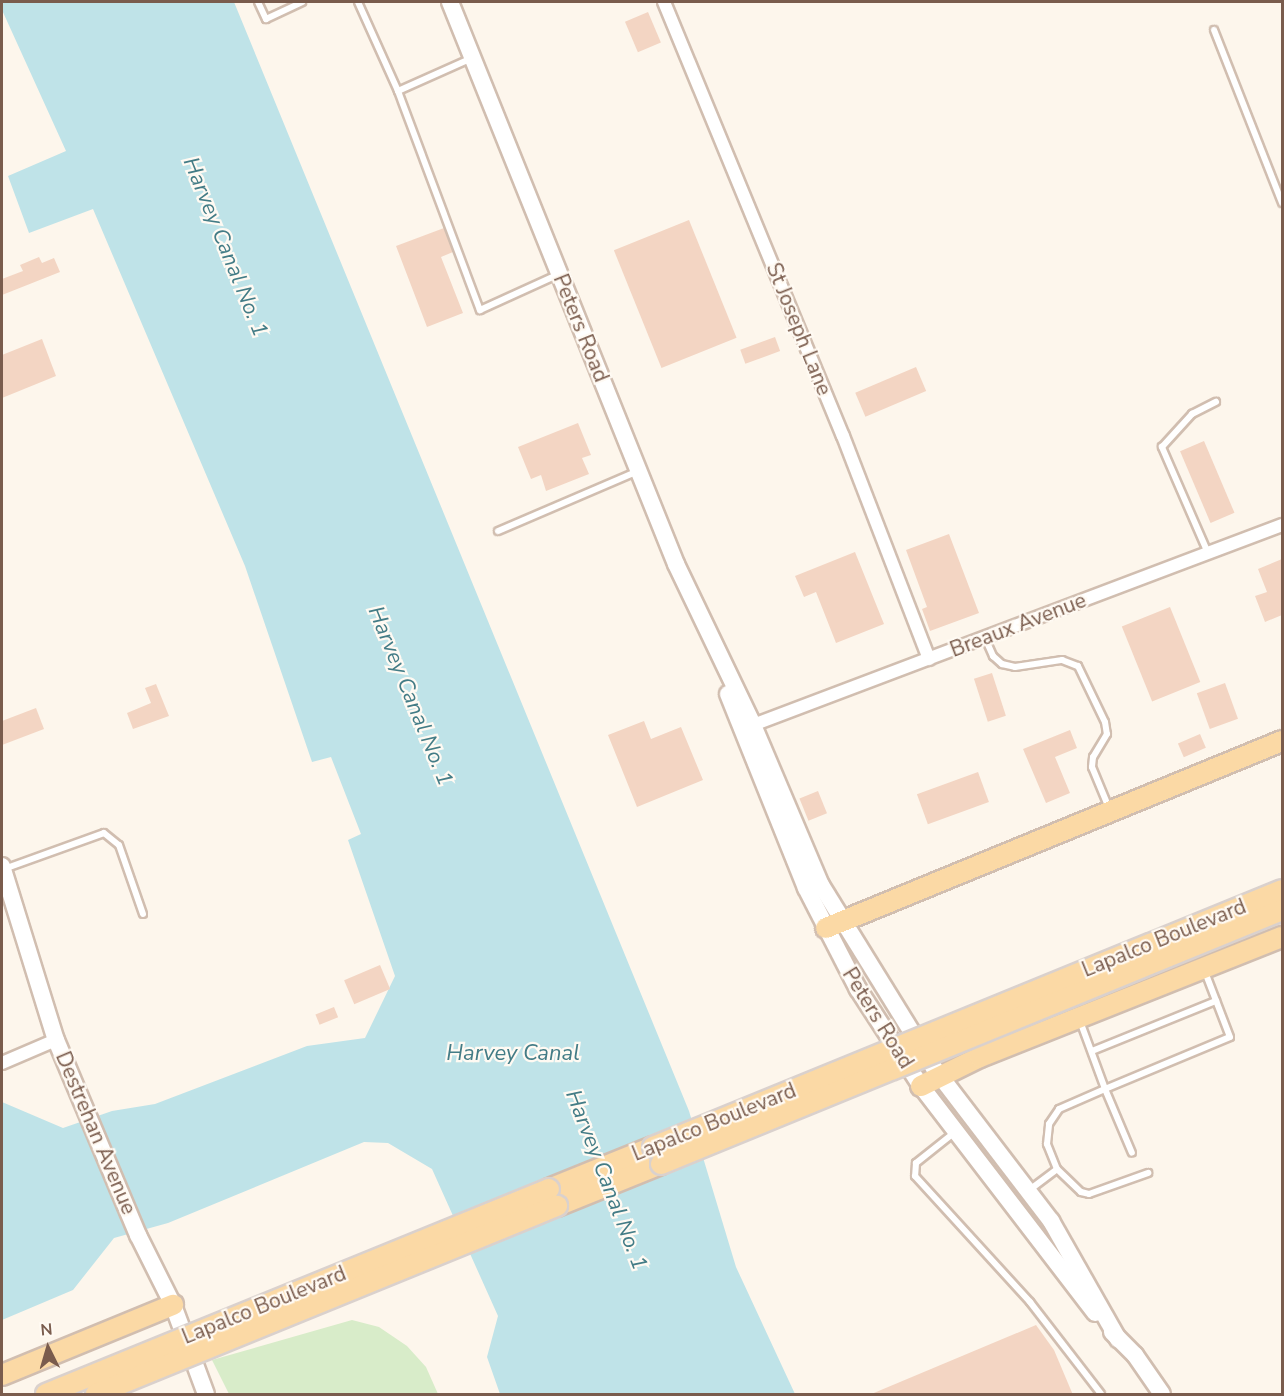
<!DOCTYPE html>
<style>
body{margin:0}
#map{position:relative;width:1284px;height:1396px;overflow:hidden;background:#fdf6ec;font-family:"Nunito Sans",sans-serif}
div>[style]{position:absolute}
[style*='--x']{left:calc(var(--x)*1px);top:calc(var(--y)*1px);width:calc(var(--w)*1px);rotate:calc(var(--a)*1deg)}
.green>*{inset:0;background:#d8ecc9}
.water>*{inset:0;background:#bfe3e8}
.building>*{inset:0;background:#f3d5c3;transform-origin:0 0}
.roads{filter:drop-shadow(2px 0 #d1beb0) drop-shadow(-2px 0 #d1beb0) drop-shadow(0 2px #d1beb0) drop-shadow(0 -2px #d1beb0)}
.lane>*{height:6px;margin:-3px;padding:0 3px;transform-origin:3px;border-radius:3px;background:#fff}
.street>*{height:12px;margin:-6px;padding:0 6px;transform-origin:6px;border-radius:6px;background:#fff}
.secondary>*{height:16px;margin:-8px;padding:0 8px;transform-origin:8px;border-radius:8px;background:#fff}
.primary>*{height:20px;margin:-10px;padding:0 10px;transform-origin:10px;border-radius:10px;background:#fbd9a5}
.bridges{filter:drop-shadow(2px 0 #dad1cd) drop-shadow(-2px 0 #dad1cd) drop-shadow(0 2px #dad1cd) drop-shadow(0 -2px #dad1cd)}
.primary-bridge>*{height:20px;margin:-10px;padding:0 10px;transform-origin:10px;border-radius:10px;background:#fbd9a5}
span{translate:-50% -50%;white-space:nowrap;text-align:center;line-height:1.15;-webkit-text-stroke:4.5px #fffaf3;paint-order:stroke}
.street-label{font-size:21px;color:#7a5c4d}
.water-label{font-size:22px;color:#437c86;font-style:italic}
.frame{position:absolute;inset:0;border:3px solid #7a5c4d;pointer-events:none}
.north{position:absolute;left:18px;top:1318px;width:60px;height:60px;-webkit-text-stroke:4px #fffaf3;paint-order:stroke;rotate:355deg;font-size:16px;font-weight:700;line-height:24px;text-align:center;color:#7a5c4d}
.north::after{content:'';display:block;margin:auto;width:21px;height:27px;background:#7a5c4d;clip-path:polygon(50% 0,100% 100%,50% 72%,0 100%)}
</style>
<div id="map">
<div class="green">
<i style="clip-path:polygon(352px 1320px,379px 1327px,407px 1346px,426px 1367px,438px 1394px,229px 1394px,212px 1360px)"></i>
</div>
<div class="water">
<i style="clip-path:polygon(2px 2px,234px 2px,689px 1111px,736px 1267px,795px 1394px,500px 1394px,487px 1357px,498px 1316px,432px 1169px,388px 1143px,364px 1142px,168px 1223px,114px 1238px,73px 1290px,2px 1320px,2px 1102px,63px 1128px,112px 1111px,155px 1104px,307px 1046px,365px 1038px,395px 976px,348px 840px,361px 834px,331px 757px,312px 762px,245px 566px,93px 209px,29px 233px,8px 176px,66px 151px,2px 10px)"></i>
</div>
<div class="building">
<i style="left:648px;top:12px;width:33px;height:25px;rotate:67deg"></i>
<i style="left:689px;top:220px;width:127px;height:81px;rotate:68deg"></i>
<i style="clip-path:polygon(444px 228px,453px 252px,441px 257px,463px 313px,427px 327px,396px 246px)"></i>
<i style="clip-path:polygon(39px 257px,42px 263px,54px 258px,60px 272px,2px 295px,2px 279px,23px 271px,20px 265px)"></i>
<i style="left:775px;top:337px;width:15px;height:37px;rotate:70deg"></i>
<i style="clip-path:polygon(42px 339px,56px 376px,2px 398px,2px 355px)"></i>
<i style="left:916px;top:367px;width:26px;height:66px;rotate:67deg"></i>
<i style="clip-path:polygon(578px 423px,591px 455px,582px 458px,589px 474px,546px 491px,541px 475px,531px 479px,518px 447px)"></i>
<i style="left:1204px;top:441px;width:78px;height:26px;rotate:67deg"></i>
<i style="clip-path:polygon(949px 534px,979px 613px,930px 631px,922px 609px,927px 607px,906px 550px)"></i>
<i style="clip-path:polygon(855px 552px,884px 624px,836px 643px,816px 592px,804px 597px,795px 576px)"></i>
<i style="clip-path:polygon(1282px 559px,1282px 615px,1265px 622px,1255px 596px,1267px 592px,1258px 569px)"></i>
<i style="left:1170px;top:607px;width:81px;height:52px;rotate:68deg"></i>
<i style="left:992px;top:673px;width:45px;height:19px;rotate:72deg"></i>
<i style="left:1225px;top:683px;width:38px;height:30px;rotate:70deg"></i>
<i style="clip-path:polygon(156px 684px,169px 716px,133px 729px,127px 713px,151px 703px,145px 688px)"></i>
<i style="clip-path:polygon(36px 708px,44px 729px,2px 745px,2px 721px)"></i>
<i style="clip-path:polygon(644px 721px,651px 739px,681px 727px,703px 780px,637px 807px,608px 735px)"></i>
<i style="clip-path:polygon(1070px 730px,1077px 748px,1055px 757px,1070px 793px,1046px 803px,1023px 749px)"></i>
<i style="left:1200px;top:734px;width:15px;height:24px;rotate:67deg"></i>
<i style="left:978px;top:772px;width:32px;height:65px;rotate:70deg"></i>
<i style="left:818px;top:791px;width:24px;height:20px;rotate:68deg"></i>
<i style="left:380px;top:965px;width:26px;height:39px;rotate:67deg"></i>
<i style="left:334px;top:1007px;width:11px;height:20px;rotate:68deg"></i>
<i style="clip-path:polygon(1036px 1325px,1054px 1350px,1073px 1395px,869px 1395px)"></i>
</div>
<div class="roads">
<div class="lane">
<i style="--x:258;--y:2;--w:19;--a:65"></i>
<i style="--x:266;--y:19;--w:40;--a:-25"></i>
<i style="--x:358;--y:2;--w:98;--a:65.8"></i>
<i style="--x:398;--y:91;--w:81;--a:-24"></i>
<i style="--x:1214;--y:30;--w:186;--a:68.5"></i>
<i style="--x:398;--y:91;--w:234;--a:69.5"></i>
<i style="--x:480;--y:310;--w:87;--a:-24.5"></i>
<i style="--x:498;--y:531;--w:152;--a:-23.2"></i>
<i style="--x:1208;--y:553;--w:116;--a:-113.5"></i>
<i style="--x:1162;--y:447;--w:45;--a:-47.7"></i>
<i style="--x:1192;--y:414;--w:27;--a:-27"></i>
<i style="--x:985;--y:638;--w:20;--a:66"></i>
<i style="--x:993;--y:656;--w:12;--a:42"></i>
<i style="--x:1002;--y:664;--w:13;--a:13"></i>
<i style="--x:1015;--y:667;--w:48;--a:-8.5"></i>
<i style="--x:1062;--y:660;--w:17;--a:21"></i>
<i style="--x:1078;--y:666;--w:62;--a:64.3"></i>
<i style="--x:1105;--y:722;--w:12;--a:81"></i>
<i style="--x:1107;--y:734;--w:27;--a:121"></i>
<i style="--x:1093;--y:757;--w:10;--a:96"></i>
<i style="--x:1092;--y:767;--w:44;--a:67.5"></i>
<i style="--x:4;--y:869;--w:106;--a:-19.8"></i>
<i style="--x:104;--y:833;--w:19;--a:39"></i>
<i style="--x:119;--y:845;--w:73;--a:70.8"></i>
<i style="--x:1080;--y:1021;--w:72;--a:69.8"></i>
<i style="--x:1105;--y:1089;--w:135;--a:-22.6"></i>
<i style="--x:1230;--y:1037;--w:70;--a:-111"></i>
<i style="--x:1092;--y:1051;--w:134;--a:-22"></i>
<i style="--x:955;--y:1132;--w:50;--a:141.5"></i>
<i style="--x:916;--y:1163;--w:13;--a:94"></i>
<i style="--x:915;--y:1176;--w:171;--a:47.6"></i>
<i style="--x:1030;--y:1302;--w:116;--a:52.3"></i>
<i style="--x:1057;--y:1169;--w:27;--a:-112"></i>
<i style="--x:1047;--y:1144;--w:20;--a:-84"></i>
<i style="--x:1049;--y:1124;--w:18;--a:-56"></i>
<i style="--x:1059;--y:1109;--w:50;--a:-23.5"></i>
<i style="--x:1105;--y:1089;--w:69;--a:67.1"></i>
<i style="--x:1028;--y:1191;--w:36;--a:-37"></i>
<i style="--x:1057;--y:1169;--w:33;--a:44"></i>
<i style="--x:1081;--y:1192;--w:8;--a:14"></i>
<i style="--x:1089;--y:1194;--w:63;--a:-19.6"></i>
</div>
<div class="street">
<i style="--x:664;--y:2;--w:469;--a:67.6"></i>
<i style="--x:843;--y:436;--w:239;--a:68.9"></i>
<i style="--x:753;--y:725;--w:566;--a:-20.71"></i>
<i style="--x:2;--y:1063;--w:59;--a:-23.1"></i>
</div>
<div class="secondary">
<i style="--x:450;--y:2;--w:606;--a:68.09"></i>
<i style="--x:676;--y:564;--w:178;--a:64.4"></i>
<i style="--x:753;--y:725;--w:174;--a:67"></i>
<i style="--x:821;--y:885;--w:215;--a:58.3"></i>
<i style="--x:934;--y:1068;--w:193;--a:52.6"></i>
<i style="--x:1051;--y:1221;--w:136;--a:60.4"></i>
<i style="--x:728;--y:694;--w:209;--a:68.1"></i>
<i style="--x:806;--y:888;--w:114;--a:62.8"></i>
<i style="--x:858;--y:989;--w:116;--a:57"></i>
<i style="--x:921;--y:1086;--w:286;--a:52.5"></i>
<i style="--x:2;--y:866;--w:182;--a:72.8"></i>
<i style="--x:56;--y:1040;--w:212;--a:67.2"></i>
<i style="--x:138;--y:1235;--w:78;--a:63.4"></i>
<i style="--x:173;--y:1305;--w:95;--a:69.7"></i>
<i style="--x:1112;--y:1332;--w:33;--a:45"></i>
<i style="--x:1135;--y:1355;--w:47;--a:55.3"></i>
</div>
<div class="primary">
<i style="--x:826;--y:928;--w:493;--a:-22.3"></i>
<i style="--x:921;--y:1086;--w:66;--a:-26.2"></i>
<i style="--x:980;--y:1057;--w:325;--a:-21.7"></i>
<i style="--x:549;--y:1189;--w:112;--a:-22"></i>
<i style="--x:557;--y:1206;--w:112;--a:-22"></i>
<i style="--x:2;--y:1375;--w:185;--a:-22.3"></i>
</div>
</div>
<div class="bridges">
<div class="primary-bridge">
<i style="--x:653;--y:1147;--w:679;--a:-22.22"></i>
<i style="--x:661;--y:1164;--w:671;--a:-22.25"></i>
<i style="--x:46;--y:1394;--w:543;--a:-22.17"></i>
<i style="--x:96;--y:1394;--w:498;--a:-22.2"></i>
</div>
</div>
<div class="street-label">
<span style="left:581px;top:328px;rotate:68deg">Peters Road</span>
<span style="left:799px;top:329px;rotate:68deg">St Joseph Lane</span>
<span style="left:1018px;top:625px;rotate:-21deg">Breaux Avenue</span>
<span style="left:1164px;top:938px;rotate:-22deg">Lapalco Boulevard</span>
<span style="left:878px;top:1018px;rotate:58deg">Peters Road</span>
<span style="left:714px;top:1122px;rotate:-22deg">Lapalco Boulevard</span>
<span style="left:96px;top:1133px;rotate:67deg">Destrehan Avenue</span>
<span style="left:264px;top:1305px;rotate:-22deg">Lapalco Boulevard</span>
</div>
<div class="water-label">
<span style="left:225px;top:247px;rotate:68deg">Harvey Canal No. 1</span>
<span style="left:410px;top:696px;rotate:68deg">Harvey Canal No. 1</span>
<span style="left:513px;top:1054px">Harvey Canal</span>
<span style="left:606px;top:1180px;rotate:69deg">Harvey Canal No. 1</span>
</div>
<div class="frame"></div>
<div class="north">N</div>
</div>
